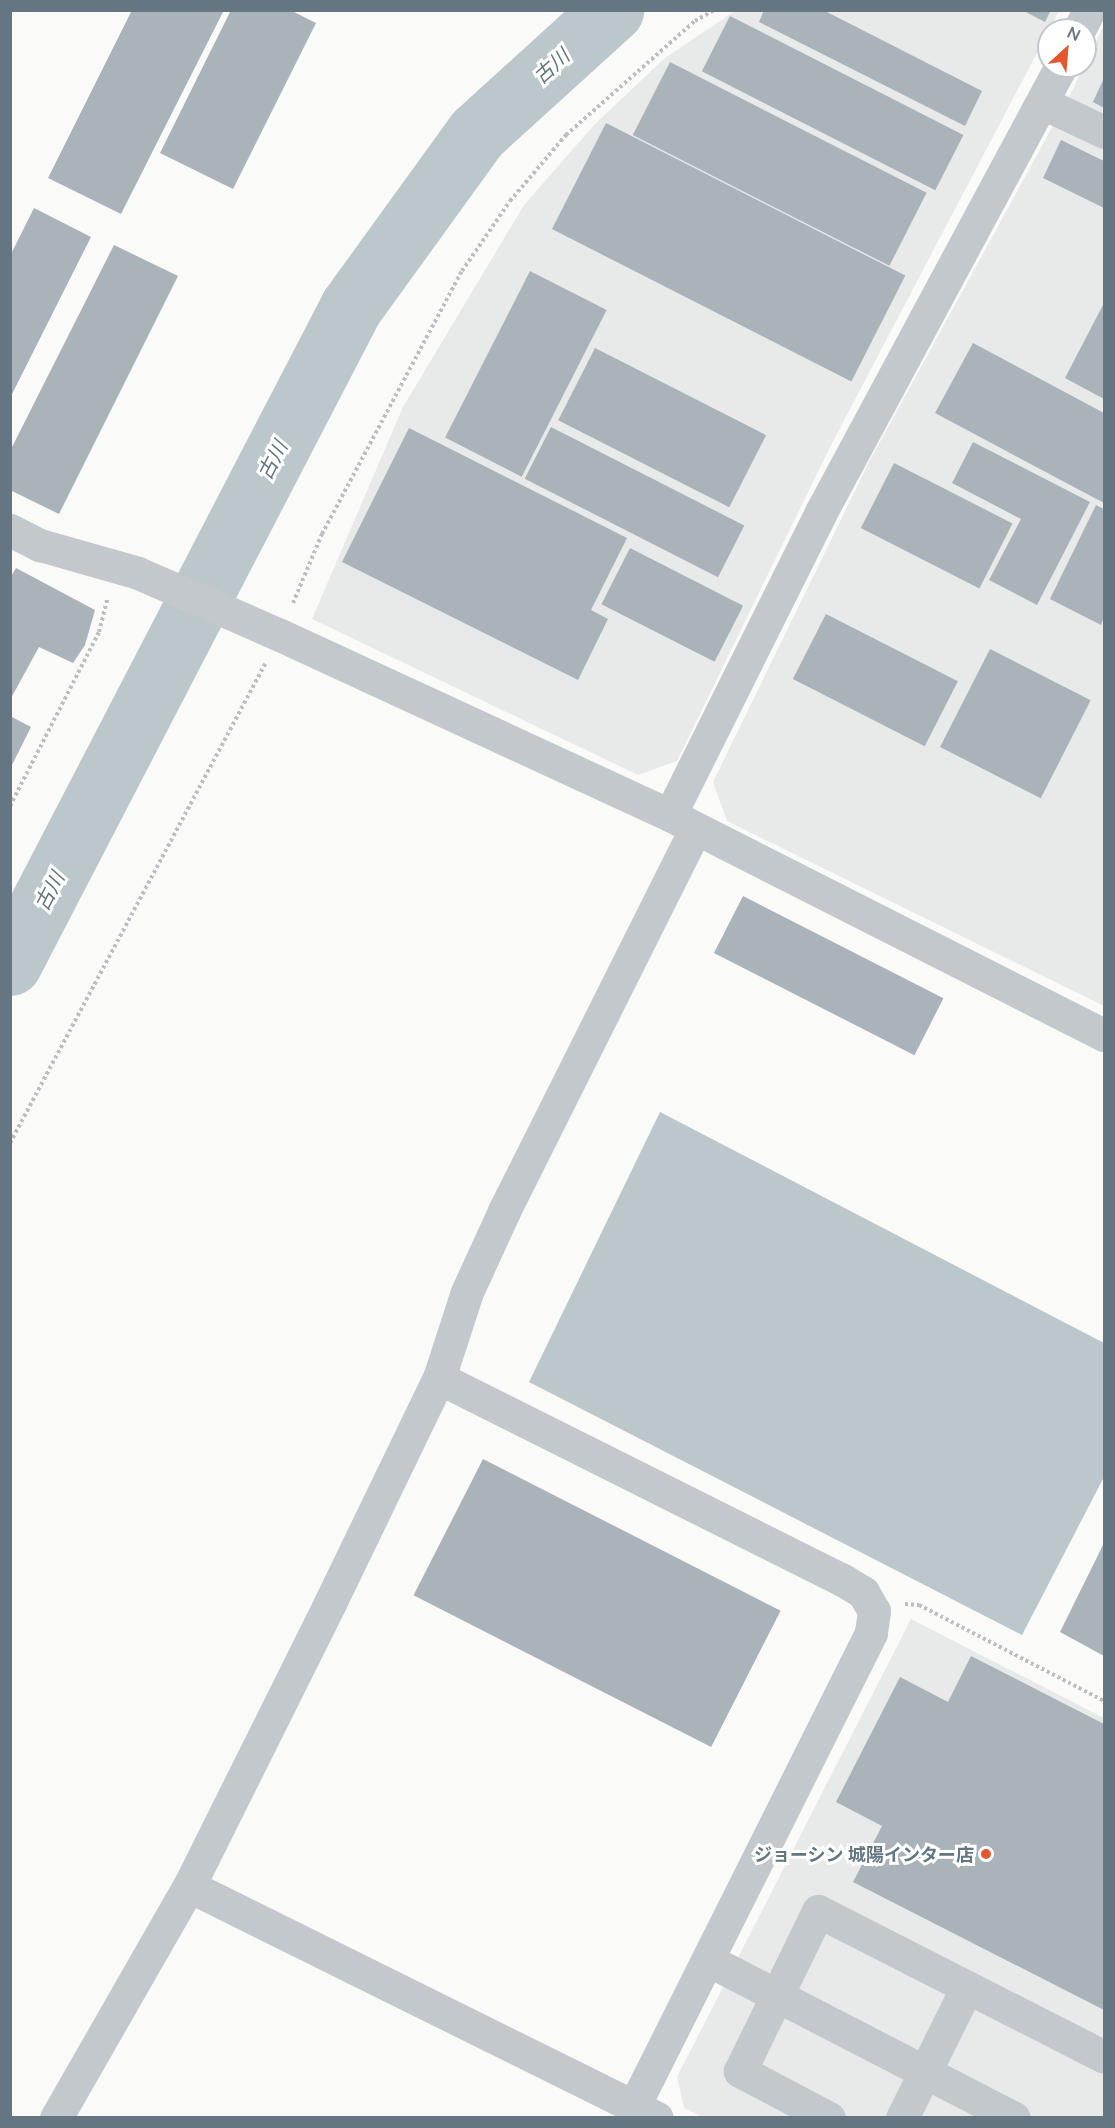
<!DOCTYPE html>
<meta charset="utf-8">
<style>
body{margin:0}
#map{position:relative;width:1115px;height:2128px;overflow:hidden;background:#fafaf8;font-family:Lato,"Noto Sans JP",sans-serif}
div>[style]{position:absolute}
[style*='--x']{left:calc(var(--x)*1px);top:calc(var(--y)*1px);width:calc(var(--w)*1px);rotate:calc(var(--a)*1deg)}
.built>*{inset:0;background:#e8e9e9}
.water>*{inset:0;background:#bbc7cb}
.river>*{height:63px;margin:-31.5px;padding:0 31.5px;transform-origin:31.5px;border-radius:31.5px;background:#bbc7cb}
.building>*{inset:0;background:#aab3b9;transform-origin:0 0}
.path>*{height:4px;margin-top:-2px;transform-origin:0;background:repeating-linear-gradient(90deg,#bbbfc2 0 3px,transparent 0 6px)}
.minor>*{height:33px;margin:-16.5px;padding:0 16.5px;transform-origin:16.5px;border-radius:16.5px;background:#c3c8cc}
.dots>*{width:16px;height:16px;translate:-50% -50%;box-sizing:border-box;border:3px solid #fff;border-radius:50%}
span{translate:-50% -50%;white-space:nowrap;text-align:center;line-height:1.15;-webkit-text-stroke:6px #fff;paint-order:stroke}
.poi-label{font-size:18px;color:#657683;font-weight:700}
.right{translate:-100% -50%;text-align:right}
.water-label{font-size:20px;color:#60757c;font-style:italic}
.frame{position:absolute;inset:0;border:12px solid #657683;pointer-events:none}
.north{position:absolute;left:1037px;top:18px;width:60px;height:60px;box-sizing:border-box;background:#fff;border:2px solid #c1c8cd;border-radius:50%;rotate:26deg;font-size:16px;font-weight:700;line-height:24px;text-align:center;color:#657683}
.north::after{content:'';display:block;margin:auto;width:21px;height:27px;background:#e4572e;clip-path:polygon(50% 0,100% 100%,50% 72%,0 100%)}
</style>
<div id="map">
<div class="built">
<i style="clip-path:polygon(735px 11px,1059px 11px,829px 449px,677px 761px,638px 775px,312px 619px,403px 407px,524px 205px,595px 124px,665px 58px)"></i>
<i style="clip-path:polygon(1104px 25px,1104px 1006px,727px 821px,713px 782px,869px 462px,1072px 91px)"></i>
<i style="clip-path:polygon(911px 1619px,1104px 1718px,1104px 2117px,702px 2117px,684px 2108px,677px 2077px)"></i>
</div>
<div class="water">
<i style="clip-path:polygon(660px 1112px,1104px 1343px,1104px 1477px,1022px 1635px,529px 1382px)"></i>
</div>
<div class="river">
<i style="--x:10;--y:964;--w:740;--a:-62.57"></i>
<i style="--x:351;--y:307;--w:215;--a:-54.1"></i>
<i style="--x:477;--y:133;--w:183;--a:-42.3"></i>
</div>
<div class="building">
<i style="clip-path:polygon(132px 10px,224px 10px,121px 214px,48px 178px)"></i>
<i style="clip-path:polygon(231px 10px,290px 10px,316px 23px,233px 189px,160px 153px)"></i>
<i style="clip-path:polygon(764px 10px,823px 10px,982px 91px,965px 126px,759px 22px)"></i>
<i style="clip-path:polygon(1022px 10px,1051px 10px,1045px 22px)"></i>
<i style="left:730px;top:16px;width:262px;height:62px;rotate:27deg"></i>
<i style="left:670px;top:62px;width:288px;height:82px;rotate:27deg"></i>
<i style="clip-path:polygon(1104px 78px,1104px 108px,1093px 102px)"></i>
<i style="left:606px;top:123px;width:336px;height:119px;rotate:27deg"></i>
<i style="clip-path:polygon(1061px 140px,1104px 161px,1104px 208px,1043px 178px)"></i>
<i style="clip-path:polygon(34px 208px,91px 237px,10px 398px,10px 256px)"></i>
<i style="clip-path:polygon(114px 245px,178px 276px,59px 514px,10px 490px,10px 451px)"></i>
<i style="left:530px;top:271px;width:86px;height:187px;rotate:27deg"></i>
<i style="clip-path:polygon(1104px 303px,1104px 399px,1065px 378px)"></i>
<i style="clip-path:polygon(973px 343px,1104px 413px,1104px 503px,935px 413px)"></i>
<i style="left:595px;top:348px;width:192px;height:81px;rotate:27deg"></i>
<i style="left:551px;top:427px;width:217px;height:58px;rotate:27deg"></i>
<i style="clip-path:polygon(409px 428px,627px 538px,591px 610px,608px 619px,578px 680px,342px 562px)"></i>
<i style="clip-path:polygon(973px 442px,1090px 502px,1037px 605px,989px 580px,1021px 519px,952px 483px)"></i>
<i style="left:894px;top:463px;width:133px;height:73px;rotate:27deg"></i>
<i style="clip-path:polygon(1096px 505px,1104px 509px,1104px 618px,1101px 625px,1050px 599px)"></i>
<i style="left:630px;top:548px;width:127px;height:63px;rotate:27deg"></i>
<i style="clip-path:polygon(16px 568px,95px 610px,85px 645px,73px 663px,39px 647px,10px 700px,10px 578px)"></i>
<i style="left:826px;top:614px;width:148px;height:73px;rotate:27deg"></i>
<i style="left:990px;top:649px;width:113px;height:110px;rotate:27deg"></i>
<i style="clip-path:polygon(10px 716px,31px 727px,10px 769px)"></i>
<i style="left:743px;top:896px;width:225px;height:64px;rotate:27deg"></i>
<i style="left:483px;top:1459px;width:334px;height:153px;rotate:27deg"></i>
<i style="clip-path:polygon(1104px 1543px,1104px 1656px,1060px 1632px)"></i>
<i style="clip-path:polygon(971px 1656px,1104px 1724px,1104px 2010px,853px 1882px,882px 1826px,836px 1802px,900px 1677px,948px 1702px)"></i>
</div>
<div class="path">
<i style="--x:293;--y:603;--w:75;--a:-67.2"></i>
<i style="--x:322;--y:534;--w:298;--a:-62"></i>
<i style="--x:462;--y:271;--w:85;--a:-55.6"></i>
<i style="--x:510;--y:201;--w:87;--a:-49.7"></i>
<i style="--x:566;--y:135;--w:172;--a:-41.5"></i>
<i style="--x:695;--y:21;--w:22;--a:-30"></i>
<i style="--x:10;--y:806;--w:195;--a:-62.9"></i>
<i style="--x:99;--y:632;--w:34;--a:-76"></i>
<i style="--x:10;--y:1143;--w:543;--a:-61.97"></i>
<i style="--x:905;--y:1604;--w:14;--a:4"></i>
<i style="--x:919;--y:1605;--w:208;--a:27.4"></i>
</div>
<div class="minor">
<i style="--x:1079;--y:30;--w:22;--a:-63"></i>
<i style="--x:1043;--y:103;--w:68;--a:25.4"></i>
<i style="--x:10;--y:530;--w:34;--a:27"></i>
<i style="--x:40;--y:545;--w:102;--a:15.9"></i>
<i style="--x:138;--y:573;--w:155;--a:23.6"></i>
<i style="--x:280;--y:635;--w:430;--a:24.8"></i>
<i style="--x:670;--y:815;--w:487;--a:26.9"></i>
<i style="--x:670;--y:815;--w:339;--a:-63.5"></i>
<i style="--x:821;--y:512;--w:506;--a:-61.71"></i>
<i style="--x:439;--y:1378;--w:449;--a:26.6"></i>
<i style="--x:841;--y:1579;--w:26;--a:31"></i>
<i style="--x:863;--y:1592;--w:22;--a:60"></i>
<i style="--x:874;--y:1611;--w:22;--a:98"></i>
<i style="--x:871;--y:1633;--w:529;--a:116.61"></i>
<i style="--x:189;--y:1886;--w:522;--a:26.37"></i>
<i style="--x:708;--y:1960;--w:344;--a:27.3"></i>
<i style="--x:56;--y:2118;--w:267;--a:-60.2"></i>
<i style="--x:189;--y:1886;--w:316;--a:-63.5"></i>
<i style="--x:330;--y:1603;--w:250;--a:-64.2"></i>
<i style="--x:439;--y:1378;--w:90;--a:-72"></i>
<i style="--x:467;--y:1292;--w:89;--a:-65.4"></i>
<i style="--x:504;--y:1211;--w:427;--a:-63.4"></i>
<i style="--x:829;--y:2118;--w:101;--a:-152.2"></i>
<i style="--x:740;--y:2071;--w:178;--a:-64"></i>
<i style="--x:818;--y:1911;--w:321;--a:27"></i>
<i style="--x:902;--y:2118;--w:146;--a:-63.6"></i>
</div>
<div class="dots">
<i style="left:986px;top:1854px;background:#e4572e"></i>
</div>
<div class="poi-label">
<span class="right" style="left:974px;top:1854px">ジョーシン 城陽インター店</span>
</div>
<div class="water-label">
<span style="left:551px;top:66px;rotate:-42deg">古川</span>
<span style="left:272px;top:460px;rotate:-63deg">古川</span>
<span style="left:49px;top:891px;rotate:-63deg">古川</span>
</div>
<div class="frame"></div>
<div class="north">N</div>
</div>
